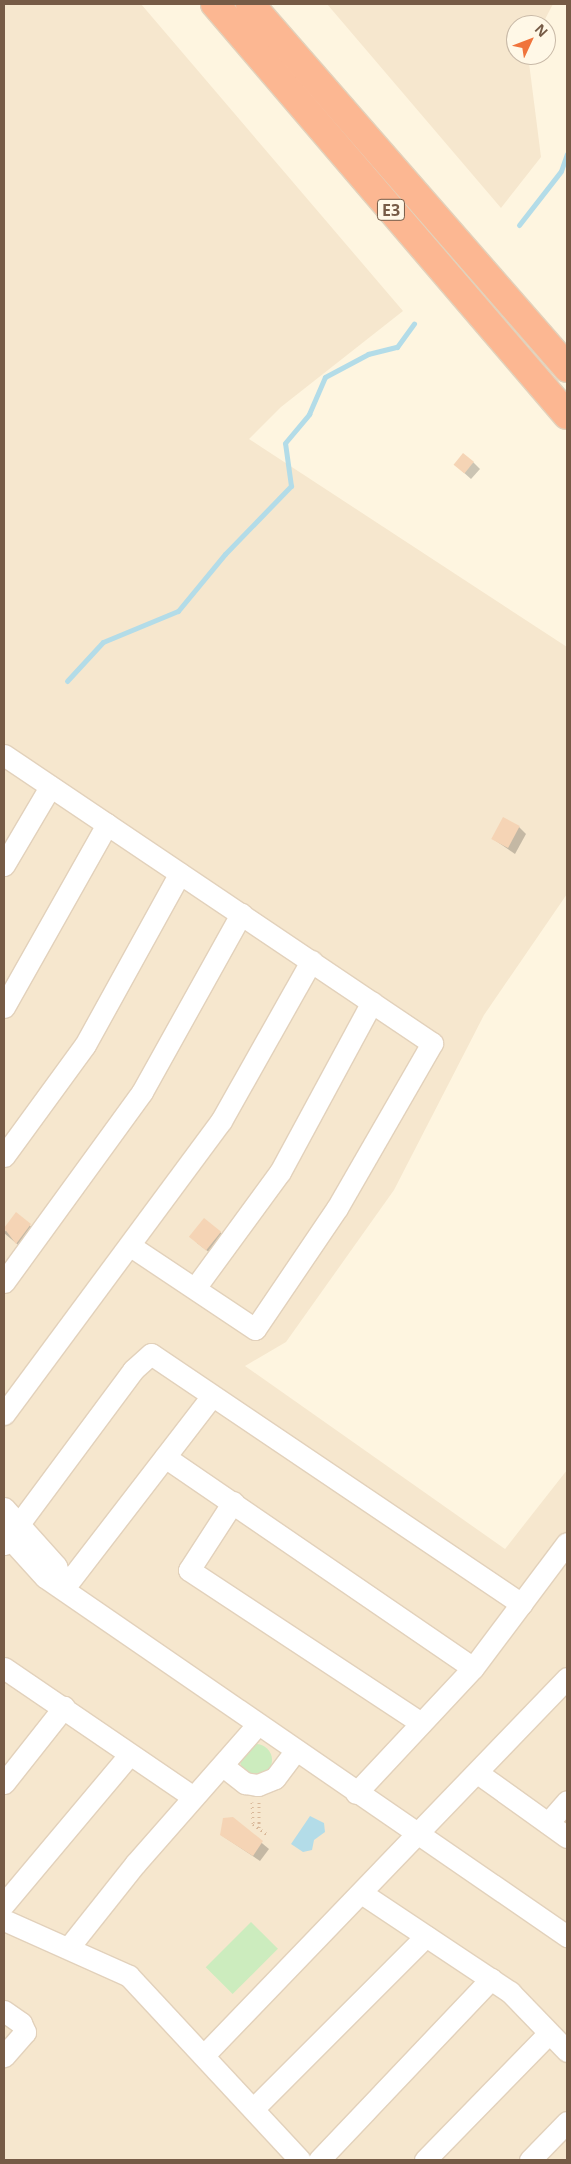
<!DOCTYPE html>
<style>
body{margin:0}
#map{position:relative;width:571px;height:2164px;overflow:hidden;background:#fef5e0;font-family:"Noto Sans",sans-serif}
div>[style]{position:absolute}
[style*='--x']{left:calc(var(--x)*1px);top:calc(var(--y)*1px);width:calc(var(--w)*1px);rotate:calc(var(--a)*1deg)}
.residential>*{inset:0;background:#f6e7ce}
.green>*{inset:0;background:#ccecbe;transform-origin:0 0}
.round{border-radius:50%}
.water>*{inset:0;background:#b3dce8}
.shadow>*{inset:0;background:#0003}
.stream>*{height:5px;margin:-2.5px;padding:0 2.5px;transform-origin:2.5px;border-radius:2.5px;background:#b3dce8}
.building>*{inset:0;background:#f5d4b5;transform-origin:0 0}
.path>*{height:3px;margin-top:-1.5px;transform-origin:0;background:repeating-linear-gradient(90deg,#d9b899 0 1px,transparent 0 5px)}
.roads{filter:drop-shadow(1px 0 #e2d1bb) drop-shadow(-1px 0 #e2d1bb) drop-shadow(0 1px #e2d1bb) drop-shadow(0 -1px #e2d1bb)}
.minor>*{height:21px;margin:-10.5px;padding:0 10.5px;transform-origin:10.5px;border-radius:10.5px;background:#fff}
.highway>*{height:28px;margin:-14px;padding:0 14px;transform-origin:14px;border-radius:14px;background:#fcb792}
span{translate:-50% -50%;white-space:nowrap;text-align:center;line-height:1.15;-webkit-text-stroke:5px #fff8e7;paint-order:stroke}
.shield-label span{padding:1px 4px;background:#fff8e7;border:1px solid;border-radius:4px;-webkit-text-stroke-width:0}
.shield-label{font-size:16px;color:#765b46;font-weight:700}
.frame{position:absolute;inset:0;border:5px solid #765b46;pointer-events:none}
.north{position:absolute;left:506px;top:15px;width:50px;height:50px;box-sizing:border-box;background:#fff8e7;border:1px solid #c8b9a7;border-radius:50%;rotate:47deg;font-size:14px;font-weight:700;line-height:20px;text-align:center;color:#765b46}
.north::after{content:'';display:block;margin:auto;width:18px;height:22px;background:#f0743c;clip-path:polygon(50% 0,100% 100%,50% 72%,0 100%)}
</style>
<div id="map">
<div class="residential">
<i style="clip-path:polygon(4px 4px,141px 4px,403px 311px,281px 407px,249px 439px,567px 647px,567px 894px,484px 1015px,394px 1190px,286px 1342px,245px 1366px,505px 1549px,567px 1470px,567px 2160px,4px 2160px)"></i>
<i style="clip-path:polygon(327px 4px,553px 4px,542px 25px,516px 25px,516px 55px,528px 55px,541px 157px,501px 208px)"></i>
</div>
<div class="green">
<i class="round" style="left:240px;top:1744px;width:32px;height:32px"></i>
<i style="left:251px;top:1922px;width:38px;height:64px;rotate:45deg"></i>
</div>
<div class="water">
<i style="clip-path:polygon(310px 1816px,324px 1823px,325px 1832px,314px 1840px,312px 1850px,303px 1852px,291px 1844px)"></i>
</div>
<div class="shadow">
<i style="clip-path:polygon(473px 462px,480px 469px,471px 479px,462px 471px)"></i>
<i style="clip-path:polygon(519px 827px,526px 834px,515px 854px,493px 839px)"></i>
<i style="clip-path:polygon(17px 1214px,36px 1231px,23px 1249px,4px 1233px)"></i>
<i style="clip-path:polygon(220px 1232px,227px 1239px,214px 1256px,197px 1243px)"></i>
<i style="clip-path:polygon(232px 1818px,269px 1849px,260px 1861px,221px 1835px)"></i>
</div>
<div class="stream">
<i style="--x:519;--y:225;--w:68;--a:-52.1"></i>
<i style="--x:561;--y:171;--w:18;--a:-71"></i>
<i style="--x:67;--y:681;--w:53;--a:-47.3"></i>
<i style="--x:103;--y:642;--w:81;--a:-22.5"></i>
<i style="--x:178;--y:611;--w:74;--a:-50.5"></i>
<i style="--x:225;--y:554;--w:95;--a:-45.9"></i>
<i style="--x:291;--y:486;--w:43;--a:-97.9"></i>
<i style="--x:285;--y:443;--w:38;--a:-50"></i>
<i style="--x:309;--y:414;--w:40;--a:-66.6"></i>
<i style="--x:325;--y:377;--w:49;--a:-28.1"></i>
<i style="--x:368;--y:354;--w:30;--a:-14"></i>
<i style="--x:397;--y:347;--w:29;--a:-54"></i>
</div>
<div class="building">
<i style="left:463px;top:453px;width:14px;height:15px;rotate:39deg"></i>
<i style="left:503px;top:817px;width:19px;height:25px;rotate:28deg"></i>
<i style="clip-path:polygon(16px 1212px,31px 1224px,16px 1244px,4px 1228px)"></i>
<i style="left:204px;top:1218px;width:22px;height:24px;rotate:39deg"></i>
<i style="clip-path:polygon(233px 1817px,263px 1841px,253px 1856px,220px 1835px,223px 1818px)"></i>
</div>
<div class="path">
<i style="--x:252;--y:1802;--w:22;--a:87"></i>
<i style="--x:253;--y:1824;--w:17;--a:36"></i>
<i style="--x:259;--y:1802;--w:26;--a:90"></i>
</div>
<div class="roads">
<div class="minor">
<i style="--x:4;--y:755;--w:516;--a:33.94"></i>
<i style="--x:432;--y:1043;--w:190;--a:119.9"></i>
<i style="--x:337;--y:1208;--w:146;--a:124.1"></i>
<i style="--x:255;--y:1329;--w:148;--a:-146.3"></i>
<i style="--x:4;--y:865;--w:91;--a:-59.5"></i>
<i style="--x:4;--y:1007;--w:210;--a:-60.6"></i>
<i style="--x:4;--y:1156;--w:137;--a:-53.9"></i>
<i style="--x:85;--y:1045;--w:196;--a:-61.1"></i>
<i style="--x:4;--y:1282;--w:235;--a:-54"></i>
<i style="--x:142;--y:1092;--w:204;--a:-60.9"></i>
<i style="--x:195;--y:1288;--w:144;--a:-53.8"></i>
<i style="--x:280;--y:1172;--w:193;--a:-61.6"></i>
<i style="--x:4;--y:1414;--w:365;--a:-53.5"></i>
<i style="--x:221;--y:1121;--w:184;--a:-60.6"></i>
<i style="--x:165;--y:1457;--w:373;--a:34.4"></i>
<i style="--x:233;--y:1502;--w:81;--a:122.9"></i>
<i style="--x:189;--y:1570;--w:278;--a:33.4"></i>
<i style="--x:4;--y:1508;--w:78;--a:48.1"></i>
<i style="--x:56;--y:1566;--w:23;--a:70"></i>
<i style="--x:4;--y:1532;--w:61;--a:47.7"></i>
<i style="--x:45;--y:1577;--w:634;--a:34.52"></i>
<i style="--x:4;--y:1544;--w:217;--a:-53.4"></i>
<i style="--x:133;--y:1370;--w:24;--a:-42"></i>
<i style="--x:151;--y:1354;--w:447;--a:34"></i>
<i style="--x:64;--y:1588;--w:241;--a:-52.4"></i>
<i style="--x:4;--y:1668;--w:229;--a:34.3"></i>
<i style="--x:223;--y:1766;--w:28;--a:38"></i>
<i style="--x:245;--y:1783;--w:13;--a:9"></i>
<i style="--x:258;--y:1785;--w:18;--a:-22"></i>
<i style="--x:275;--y:1778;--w:35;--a:-53"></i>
<i style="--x:479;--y:1774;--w:108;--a:35.6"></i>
<i style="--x:4;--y:1783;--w:97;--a:-51.7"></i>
<i style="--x:356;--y:1793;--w:171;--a:-46.9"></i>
<i style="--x:473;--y:1668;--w:156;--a:-53.1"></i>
<i style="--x:548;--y:1823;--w:29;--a:-49"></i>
<i style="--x:363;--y:1894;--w:177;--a:33.7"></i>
<i style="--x:510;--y:1992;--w:82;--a:46"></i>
<i style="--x:4;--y:1904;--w:194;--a:-50"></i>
<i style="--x:4;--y:1920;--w:137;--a:24.1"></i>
<i style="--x:129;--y:1976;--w:251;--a:47.1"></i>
<i style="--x:69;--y:1947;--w:106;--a:-51.5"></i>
<i style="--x:135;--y:1864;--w:186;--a:-48.7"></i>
<i style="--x:4;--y:2011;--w:21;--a:35"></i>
<i style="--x:21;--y:2023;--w:10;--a:66"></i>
<i style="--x:25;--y:2032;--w:32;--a:131"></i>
<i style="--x:205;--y:2054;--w:522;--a:-46.09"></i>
<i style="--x:254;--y:2108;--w:243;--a:-45"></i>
<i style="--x:319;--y:2160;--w:250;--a:-46.5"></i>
<i style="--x:425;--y:2160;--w:177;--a:-45.7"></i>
<i style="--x:530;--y:2160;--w:53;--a:-45.8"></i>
</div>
<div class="highway">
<i style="--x:215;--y:4;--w:541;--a:49.42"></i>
<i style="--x:250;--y:4;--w:483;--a:48.9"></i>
</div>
</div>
<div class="shield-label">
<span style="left:391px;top:210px">E3</span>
</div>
<div class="frame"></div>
<div class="north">N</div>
</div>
